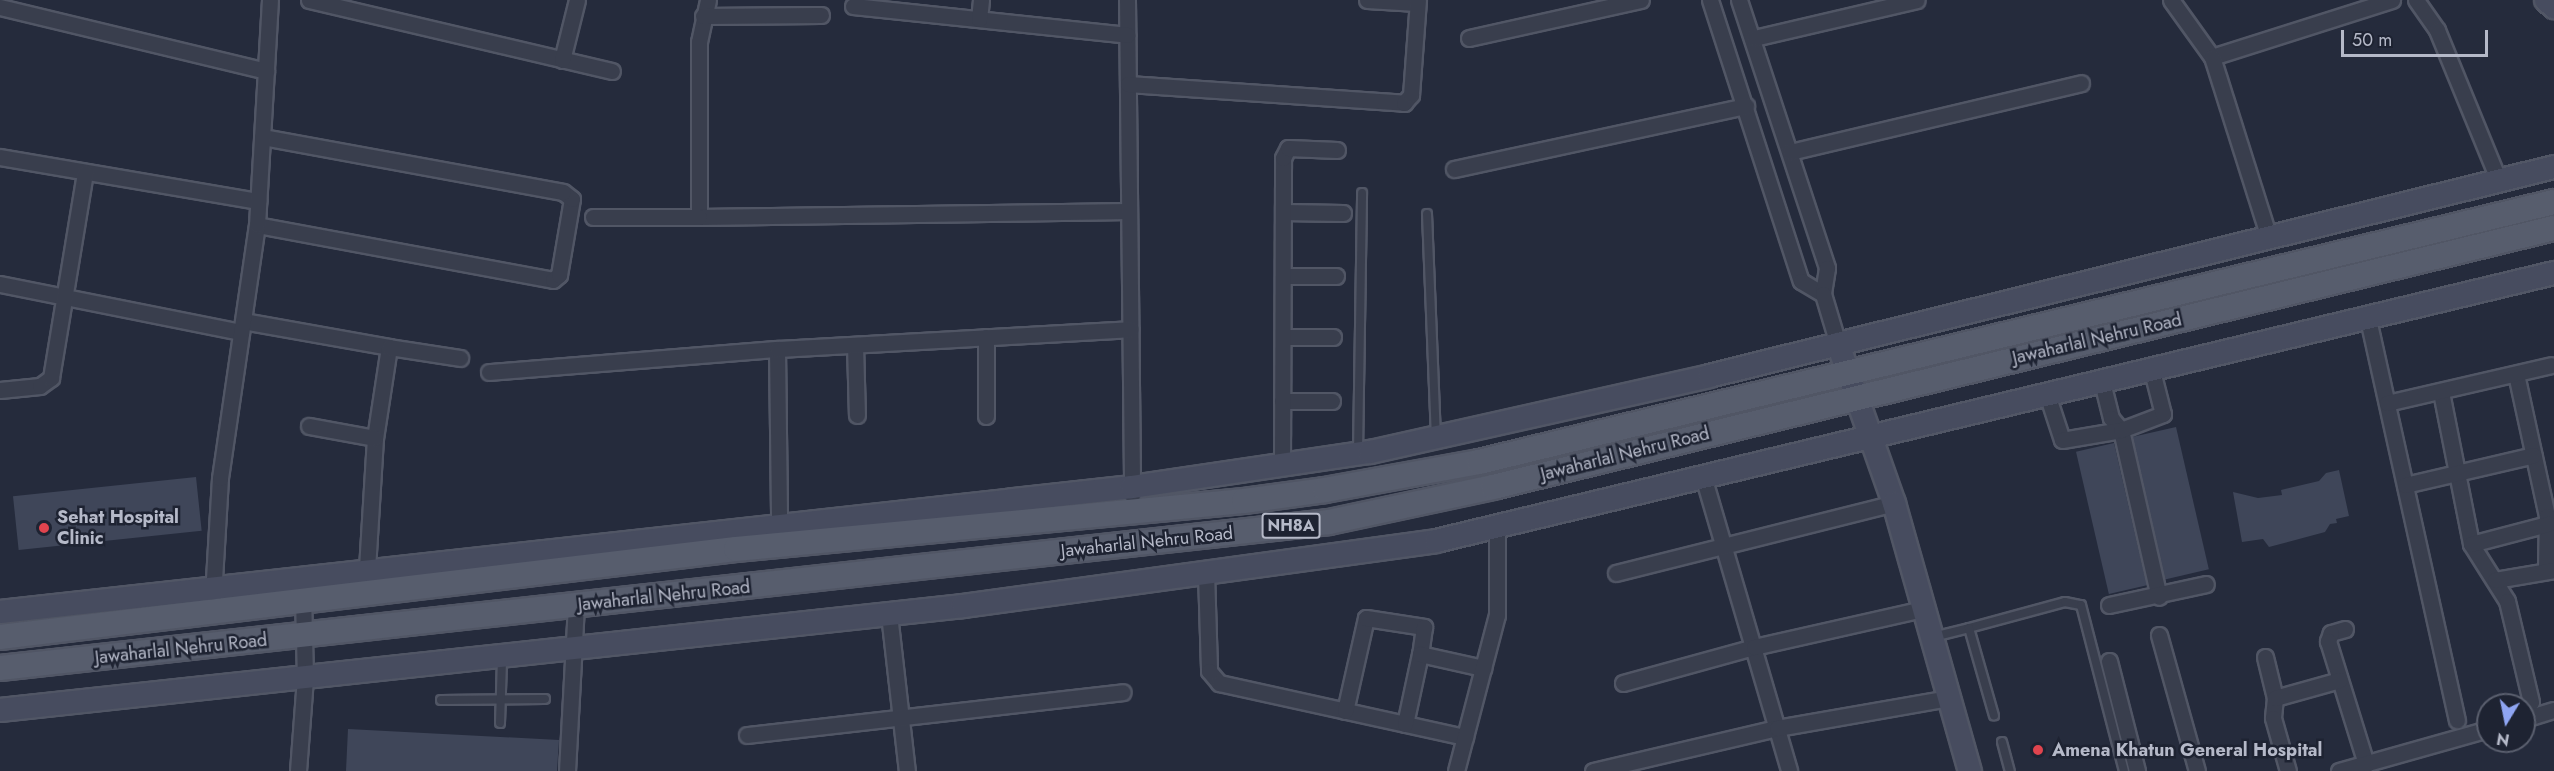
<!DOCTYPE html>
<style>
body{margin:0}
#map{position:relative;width:2554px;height:771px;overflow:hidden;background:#252b3c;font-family:Jost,sans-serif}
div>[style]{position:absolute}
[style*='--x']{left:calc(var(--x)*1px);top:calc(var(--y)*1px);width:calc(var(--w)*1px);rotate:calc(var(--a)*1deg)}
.building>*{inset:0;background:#3f4659;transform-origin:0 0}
.roads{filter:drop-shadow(2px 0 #515665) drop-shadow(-2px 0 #515665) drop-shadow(0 2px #515665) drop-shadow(0 -2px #515665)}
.lane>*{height:8px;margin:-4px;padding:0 4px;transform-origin:4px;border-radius:4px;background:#393e4d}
.street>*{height:15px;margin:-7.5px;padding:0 7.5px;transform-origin:7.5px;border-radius:7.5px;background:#393e4d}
.secondary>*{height:22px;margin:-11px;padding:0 11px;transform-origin:11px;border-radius:11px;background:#474c5f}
.primary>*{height:24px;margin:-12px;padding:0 12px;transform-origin:12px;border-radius:12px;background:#575d6d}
.dots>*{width:16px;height:16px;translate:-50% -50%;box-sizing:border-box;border:3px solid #1e2332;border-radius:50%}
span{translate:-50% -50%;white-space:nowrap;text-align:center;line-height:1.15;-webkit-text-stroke:5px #1e2332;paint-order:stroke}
.shield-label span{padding:2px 4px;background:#1e2332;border:2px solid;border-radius:4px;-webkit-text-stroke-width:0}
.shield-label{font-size:16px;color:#b5b9c8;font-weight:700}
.street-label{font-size:18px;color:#b5b9c8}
.poi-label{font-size:18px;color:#b5b9c8;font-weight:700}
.left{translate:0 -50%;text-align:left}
.north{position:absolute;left:2476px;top:693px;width:60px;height:60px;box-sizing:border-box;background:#1e2332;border:2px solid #5a5f6e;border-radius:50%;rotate:190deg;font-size:16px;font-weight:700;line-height:24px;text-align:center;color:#b5b9c8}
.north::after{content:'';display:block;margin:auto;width:21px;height:27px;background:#8fa5f2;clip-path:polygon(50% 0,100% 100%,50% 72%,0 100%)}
.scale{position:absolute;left:2341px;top:30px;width:147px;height:27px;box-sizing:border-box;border:3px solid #b5b9c8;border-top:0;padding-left:8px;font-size:18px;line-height:21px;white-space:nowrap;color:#b5b9c8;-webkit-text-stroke:4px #1e2332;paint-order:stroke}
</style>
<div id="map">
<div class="building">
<i style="left:2176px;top:427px;width:146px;height:45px;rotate:77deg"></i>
<i style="left:2114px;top:443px;width:146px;height:39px;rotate:77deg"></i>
<i style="clip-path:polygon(2339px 470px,2349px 516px,2336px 519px,2337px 523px,2330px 524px,2325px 532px,2269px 547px,2263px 539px,2242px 542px,2233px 492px,2258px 498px,2282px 495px,2281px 490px,2319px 481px,2326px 473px)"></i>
<i style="left:196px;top:477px;width:54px;height:184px;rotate:84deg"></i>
<i style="clip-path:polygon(348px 729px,559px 740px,557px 771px,346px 771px)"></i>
</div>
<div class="roads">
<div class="lane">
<i style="--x:1427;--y:214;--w:222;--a:87.7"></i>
<i style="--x:1358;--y:453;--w:260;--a:-89.1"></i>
<i style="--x:1969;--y:628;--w:99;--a:-15.2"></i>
<i style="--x:2065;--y:602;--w:16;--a:11"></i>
<i style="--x:2081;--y:605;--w:171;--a:75.5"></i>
<i style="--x:1933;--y:637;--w:37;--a:-14"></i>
<i style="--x:1969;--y:628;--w:91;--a:74.1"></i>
<i style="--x:441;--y:700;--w:104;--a:-0.6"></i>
<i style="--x:500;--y:723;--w:64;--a:-88.2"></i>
<i style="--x:2002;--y:742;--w:30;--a:75"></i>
</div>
<div class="street">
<i style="--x:309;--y:0;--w:311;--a:13.2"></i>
<i style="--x:708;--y:0;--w:43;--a:102.1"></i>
<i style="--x:699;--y:42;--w:175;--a:90"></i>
<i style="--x:699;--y:217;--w:430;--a:-0.8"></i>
<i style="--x:1127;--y:0;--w:495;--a:89.4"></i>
<i style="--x:1367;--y:0;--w:50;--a:3.4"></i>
<i style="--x:1710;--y:0;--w:295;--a:72.1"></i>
<i style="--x:1801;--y:281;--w:26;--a:31"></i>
<i style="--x:1739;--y:0;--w:282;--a:71.8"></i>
<i style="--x:1827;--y:268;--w:26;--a:99"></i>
<i style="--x:1823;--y:294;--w:52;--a:73.3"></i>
<i style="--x:2171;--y:0;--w:70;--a:54.3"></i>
<i style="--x:2212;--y:57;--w:189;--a:-17.6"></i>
<i style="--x:2416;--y:0;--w:37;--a:55"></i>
<i style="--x:2437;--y:30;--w:163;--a:67.7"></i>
<i style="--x:853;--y:6;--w:276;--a:6"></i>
<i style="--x:0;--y:7;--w:274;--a:13.5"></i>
<i style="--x:703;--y:16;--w:118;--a:-0.5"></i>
<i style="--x:979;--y:19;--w:19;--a:-84"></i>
<i style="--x:1469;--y:38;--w:176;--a:-12.5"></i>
<i style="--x:1754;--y:38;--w:167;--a:-13.1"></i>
<i style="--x:2212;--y:57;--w:190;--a:72.5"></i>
<i style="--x:562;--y:60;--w:62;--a:-76"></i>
<i style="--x:1128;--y:84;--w:277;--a:3.9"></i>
<i style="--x:1404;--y:103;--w:11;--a:-49"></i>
<i style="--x:1411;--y:95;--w:95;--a:-85.8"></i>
<i style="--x:1790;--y:152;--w:299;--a:-13.3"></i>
<i style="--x:0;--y:157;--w:262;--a:9.7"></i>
<i style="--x:1454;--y:169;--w:299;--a:-12.2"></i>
<i style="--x:1283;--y:212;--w:60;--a:1"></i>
<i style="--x:593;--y:217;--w:106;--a:0"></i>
<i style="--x:257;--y:225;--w:301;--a:10.5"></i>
<i style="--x:553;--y:280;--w:8;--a:-40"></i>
<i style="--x:559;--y:275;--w:77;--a:-80.3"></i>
<i style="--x:572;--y:199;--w:11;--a:-142"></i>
<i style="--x:563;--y:192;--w:306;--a:-169.6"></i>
<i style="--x:1283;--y:276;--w:53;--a:0"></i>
<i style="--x:0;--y:284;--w:246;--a:11.3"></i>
<i style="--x:2368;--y:319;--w:411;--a:77.5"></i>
<i style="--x:243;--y:321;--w:148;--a:10.1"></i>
<i style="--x:389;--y:347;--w:92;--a:98.7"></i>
<i style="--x:375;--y:438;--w:132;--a:93.5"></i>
<i style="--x:1283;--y:337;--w:50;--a:0"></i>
<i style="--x:855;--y:345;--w:70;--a:88.4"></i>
<i style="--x:389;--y:347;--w:72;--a:8.8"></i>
<i style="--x:777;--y:349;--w:176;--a:89.3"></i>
<i style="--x:489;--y:372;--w:289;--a:-4.6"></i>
<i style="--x:777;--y:349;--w:354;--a:-3.2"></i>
<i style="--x:2516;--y:374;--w:145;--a:77.7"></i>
<i style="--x:2547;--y:516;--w:53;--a:91.1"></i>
<i style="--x:2102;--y:382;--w:37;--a:76"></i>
<i style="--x:2111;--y:418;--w:16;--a:50"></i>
<i style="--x:2121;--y:430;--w:171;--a:77.2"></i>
<i style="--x:0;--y:390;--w:40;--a:-5.7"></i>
<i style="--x:40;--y:386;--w:14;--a:-36"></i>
<i style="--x:51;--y:378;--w:208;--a:-80.6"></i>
<i style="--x:2441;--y:392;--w:155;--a:78.8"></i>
<i style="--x:2471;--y:544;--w:67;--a:57.7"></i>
<i style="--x:2507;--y:601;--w:104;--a:76.6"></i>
<i style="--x:2047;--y:394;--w:48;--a:71.9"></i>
<i style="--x:2062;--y:440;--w:60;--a:-9.6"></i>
<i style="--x:2121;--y:430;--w:45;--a:-20.9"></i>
<i style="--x:2163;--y:414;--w:44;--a:-104.3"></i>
<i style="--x:1282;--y:401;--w:50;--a:0"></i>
<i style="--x:2387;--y:403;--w:168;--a:-13"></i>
<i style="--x:986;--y:416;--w:79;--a:-90"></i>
<i style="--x:309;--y:426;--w:67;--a:10.3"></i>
<i style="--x:1282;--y:465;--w:307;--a:-89.8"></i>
<i style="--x:1283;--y:158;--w:11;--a:-63"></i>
<i style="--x:1288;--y:148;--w:49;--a:2.3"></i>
<i style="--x:1703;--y:476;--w:307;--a:73.7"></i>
<i style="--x:2405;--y:485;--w:132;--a:-13.1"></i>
<i style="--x:2471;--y:544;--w:80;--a:-14.6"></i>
<i style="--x:1206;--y:573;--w:98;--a:88.2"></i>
<i style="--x:1209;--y:671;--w:16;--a:50"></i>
<i style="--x:1219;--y:683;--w:252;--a:12.4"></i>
<i style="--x:1616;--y:573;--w:287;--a:-14.1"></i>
<i style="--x:2495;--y:580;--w:60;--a:-9.6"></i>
<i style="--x:213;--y:596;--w:118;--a:-86.6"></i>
<i style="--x:220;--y:478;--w:256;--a:-81.7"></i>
<i style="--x:257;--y:225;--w:225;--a:-86.7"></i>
<i style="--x:2109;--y:605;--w:99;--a:-12.2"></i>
<i style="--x:889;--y:614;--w:158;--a:83.5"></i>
<i style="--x:2345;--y:629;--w:15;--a:164"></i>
<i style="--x:2331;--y:633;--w:9;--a:111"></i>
<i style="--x:2328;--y:641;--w:129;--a:72.8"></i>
<i style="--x:2159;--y:635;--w:141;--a:74.4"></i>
<i style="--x:2265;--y:657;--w:42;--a:76.3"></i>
<i style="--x:2275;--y:698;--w:20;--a:96"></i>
<i style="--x:2273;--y:718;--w:55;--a:74.2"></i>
<i style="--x:2109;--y:661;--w:114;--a:75.7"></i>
<i style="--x:1623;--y:683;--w:136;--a:-15.4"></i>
<i style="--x:1754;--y:647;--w:173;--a:-12.7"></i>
<i style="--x:2275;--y:698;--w:67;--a:-15.5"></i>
<i style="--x:1345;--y:711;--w:95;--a:-77.3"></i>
<i style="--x:1366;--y:618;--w:59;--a:8.8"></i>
<i style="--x:1424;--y:627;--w:27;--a:98"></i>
<i style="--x:2524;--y:719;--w:31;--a:-17"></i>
<i style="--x:1405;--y:724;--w:72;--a:-77.9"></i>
<i style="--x:1420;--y:654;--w:65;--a:12.5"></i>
<i style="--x:747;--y:735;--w:378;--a:-6.5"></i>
<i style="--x:298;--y:771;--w:93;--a:-85.7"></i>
<i style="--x:305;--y:678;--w:84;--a:-91.4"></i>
<i style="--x:567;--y:771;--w:165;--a:-86.9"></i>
<i style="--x:1456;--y:771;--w:161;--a:-75.3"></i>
<i style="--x:1497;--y:615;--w:88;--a:-90"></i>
<i style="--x:1593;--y:771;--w:189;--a:-13.2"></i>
<i style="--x:1777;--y:728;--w:175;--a:-9.9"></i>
<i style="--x:2339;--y:771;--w:155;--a:-15.7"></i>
</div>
<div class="secondary">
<i style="--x:2546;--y:0;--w:11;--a:41"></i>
<i style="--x:1838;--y:344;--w:169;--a:70.6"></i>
<i style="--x:1894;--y:503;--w:279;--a:74.2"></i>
<i style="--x:0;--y:612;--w:1139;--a:-6.3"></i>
<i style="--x:1132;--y:487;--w:241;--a:-8.4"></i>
<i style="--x:1370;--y:452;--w:347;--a:-12.6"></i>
<i style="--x:1709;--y:376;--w:870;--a:-13.89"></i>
<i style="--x:0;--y:710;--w:969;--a:-6.16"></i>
<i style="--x:963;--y:606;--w:477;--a:-7.8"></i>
<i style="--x:1436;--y:541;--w:1150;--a:-13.48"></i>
</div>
<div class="primary">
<i style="--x:0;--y:637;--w:741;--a:-6.82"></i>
<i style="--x:736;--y:549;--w:510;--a:-5.4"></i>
<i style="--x:1244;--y:501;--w:82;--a:-7.7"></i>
<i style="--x:1325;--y:490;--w:157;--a:-10.3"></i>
<i style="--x:1479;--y:462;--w:1106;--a:-13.6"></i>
<i style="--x:0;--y:668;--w:1337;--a:-6.27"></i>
<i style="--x:1329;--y:522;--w:168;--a:-12"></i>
<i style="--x:1493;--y:487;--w:1092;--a:-13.72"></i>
</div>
</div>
<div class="dots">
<i style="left:44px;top:528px;background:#e0444e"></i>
<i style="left:2038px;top:750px;background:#e0444e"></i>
</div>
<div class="shield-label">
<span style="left:1291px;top:526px">NH8A</span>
</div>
<div class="street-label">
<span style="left:2097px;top:339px;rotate:-13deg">Jawaharlal Nehru Road</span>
<span style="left:1625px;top:454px;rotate:-14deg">Jawaharlal Nehru Road</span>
<span style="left:1147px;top:542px;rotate:-6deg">Jawaharlal Nehru Road</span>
<span style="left:664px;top:596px;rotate:-6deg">Jawaharlal Nehru Road</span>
<span style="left:181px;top:649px;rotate:-6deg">Jawaharlal Nehru Road</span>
</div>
<div class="poi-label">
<span class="left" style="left:57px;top:528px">Sehat Hospital<br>Clinic</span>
<span class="left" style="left:2052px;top:750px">Amena Khatun General Hospital</span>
</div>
<div class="north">N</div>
<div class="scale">50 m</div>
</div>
